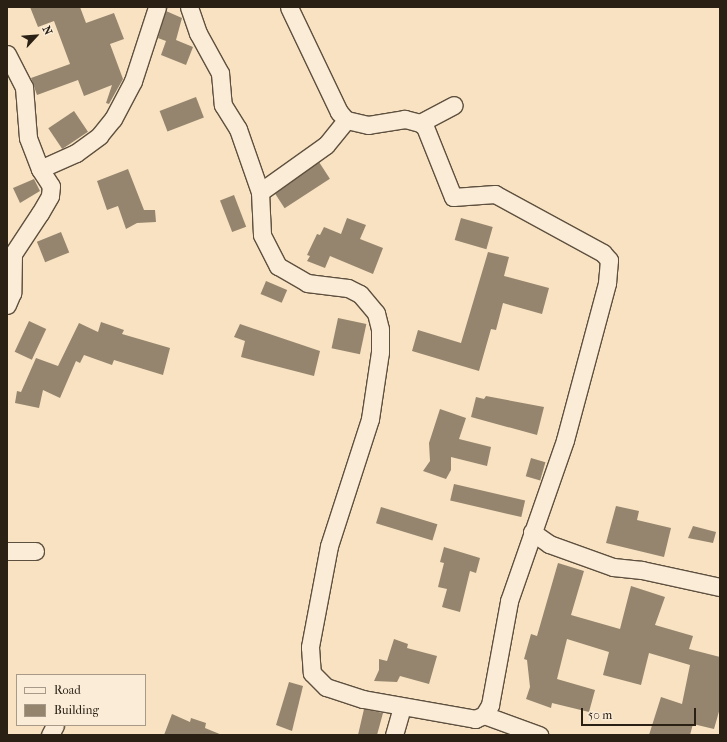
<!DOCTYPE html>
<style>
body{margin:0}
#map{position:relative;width:727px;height:742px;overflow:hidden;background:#f8e2c1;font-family:"IM FELL French Canon",serif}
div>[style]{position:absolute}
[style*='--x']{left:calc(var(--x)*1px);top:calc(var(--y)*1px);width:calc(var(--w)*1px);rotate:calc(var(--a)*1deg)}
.building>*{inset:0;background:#95856e;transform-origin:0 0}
.roads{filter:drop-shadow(1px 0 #5e503f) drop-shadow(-1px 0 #5e503f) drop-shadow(0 1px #5e503f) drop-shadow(0 -1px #5e503f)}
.minor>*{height:17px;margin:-8.5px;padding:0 8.5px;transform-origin:8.5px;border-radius:8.5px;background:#faecd7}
span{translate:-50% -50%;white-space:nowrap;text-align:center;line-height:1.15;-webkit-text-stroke:3px #faecd7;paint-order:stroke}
.frame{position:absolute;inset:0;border:8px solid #2a2014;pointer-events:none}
.legend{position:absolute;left:16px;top:674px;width:130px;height:52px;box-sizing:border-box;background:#faecd7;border:1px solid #a79a89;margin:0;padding:5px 7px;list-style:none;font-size:12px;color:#2a2014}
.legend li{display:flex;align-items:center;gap:8px;height:20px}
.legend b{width:20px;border:1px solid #a79a89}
.north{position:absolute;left:16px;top:16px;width:40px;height:40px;-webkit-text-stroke:3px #faecd7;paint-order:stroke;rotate:64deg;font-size:11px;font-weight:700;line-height:16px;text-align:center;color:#2a2014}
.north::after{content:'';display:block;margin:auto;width:14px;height:18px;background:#2a2014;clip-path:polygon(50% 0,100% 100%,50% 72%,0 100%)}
.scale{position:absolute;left:581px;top:708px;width:115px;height:18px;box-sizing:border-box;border:2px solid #2a2014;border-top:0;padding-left:5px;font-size:12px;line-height:14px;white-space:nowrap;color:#2a2014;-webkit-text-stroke:3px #faecd7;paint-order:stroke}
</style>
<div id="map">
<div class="building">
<i style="clip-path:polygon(30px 7px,80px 7px,86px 23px,114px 13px,124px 39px,110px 44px,123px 79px,109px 104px,106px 103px,112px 85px,84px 96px,78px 80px,37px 95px,31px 78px,70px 64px,54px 21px,38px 27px)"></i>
<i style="clip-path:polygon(166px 11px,182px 18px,176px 40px,193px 47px,186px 65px,161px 55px,166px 41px,158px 38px)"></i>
<i style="left:196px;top:97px;width:22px;height:39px;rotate:69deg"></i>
<i style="left:74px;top:111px;width:25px;height:31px;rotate:56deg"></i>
<i style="left:319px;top:162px;width:20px;height:54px;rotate:57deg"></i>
<i style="clip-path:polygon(128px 169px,144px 210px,155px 210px,156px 222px,137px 223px,126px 229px,118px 206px,107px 210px,97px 181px)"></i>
<i style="clip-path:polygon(34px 179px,40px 191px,20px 203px,13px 188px)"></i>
<i style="left:234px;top:195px;width:34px;height:15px;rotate:69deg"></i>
<i style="clip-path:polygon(347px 218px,366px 225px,360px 239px,383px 248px,373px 274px,330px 256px,325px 268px,307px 261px,310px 256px,307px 255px,317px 234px,320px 235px,324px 227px,341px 234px)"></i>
<i style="left:461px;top:218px;width:33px;height:23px;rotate:16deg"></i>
<i style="left:61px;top:232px;width:22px;height:26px;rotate:68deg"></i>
<i style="clip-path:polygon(488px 252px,509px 257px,504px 276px,549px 288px,542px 314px,503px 303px,496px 330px,491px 329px,479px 371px,412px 351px,418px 330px,461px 343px)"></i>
<i style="left:266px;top:281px;width:23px;height:14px;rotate:23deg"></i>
<i style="left:338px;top:318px;width:29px;height:31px;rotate:12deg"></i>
<i style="left:29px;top:321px;width:19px;height:34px;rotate:25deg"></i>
<i style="clip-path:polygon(101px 322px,124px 330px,122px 334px,170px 348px,163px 375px,114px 360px,112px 365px,84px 355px,80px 363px,76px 361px,60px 398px,43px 390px,39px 408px,15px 403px,17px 391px,21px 392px,36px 358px,58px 366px,79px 323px,98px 332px)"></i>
<i style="clip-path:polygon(240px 324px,320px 351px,314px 376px,241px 357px,245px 341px,234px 337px)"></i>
<i style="clip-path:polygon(486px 396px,544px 407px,537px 435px,471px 417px,476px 397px,484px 399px)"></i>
<i style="clip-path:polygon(440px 409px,466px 418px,459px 439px,491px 447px,487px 466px,451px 457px,451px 470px,446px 479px,423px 471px,430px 461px,429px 443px)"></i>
<i style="left:531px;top:458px;width:15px;height:19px;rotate:16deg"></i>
<i style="left:454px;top:484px;width:73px;height:17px;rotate:13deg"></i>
<i style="clip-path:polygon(616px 506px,639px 511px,637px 520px,671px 528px,664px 557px,606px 543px)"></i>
<i style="left:381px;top:507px;width:59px;height:17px;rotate:17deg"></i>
<i style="clip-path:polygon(693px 526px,716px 532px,713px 543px,688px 538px)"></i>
<i style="clip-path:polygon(444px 547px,480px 558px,476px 573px,470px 571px,460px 612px,442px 607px,447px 589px,438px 587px,444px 563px,440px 562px)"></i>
<i style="clip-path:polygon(558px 563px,584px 571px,571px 615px,620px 629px,631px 586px,665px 597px,655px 625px,693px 636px,689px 649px,720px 657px,720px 708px,714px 729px,693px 724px,690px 735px,649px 735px,661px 697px,682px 704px,690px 665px,649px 653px,641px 685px,603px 675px,609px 652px,567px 639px,557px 679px,595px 690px,589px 712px,552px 703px,551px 708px,526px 699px,530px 687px,527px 660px,524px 659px,531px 634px,537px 636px)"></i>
<i style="clip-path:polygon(394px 639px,408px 644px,407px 648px,437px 656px,429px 684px,400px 676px,397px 682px,374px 681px,379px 670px,379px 659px,387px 661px)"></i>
<i style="clip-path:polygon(289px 682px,303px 686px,292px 731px,276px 725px)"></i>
<i style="clip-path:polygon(364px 709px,383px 713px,377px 735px,358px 735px)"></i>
<i style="clip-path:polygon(172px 714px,190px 722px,191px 718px,206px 723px,205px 728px,222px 735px,164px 735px)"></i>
</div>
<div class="roads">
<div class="minor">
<i style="--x:189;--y:7;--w:28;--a:71"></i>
<i style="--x:198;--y:33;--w:46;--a:61.2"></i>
<i style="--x:220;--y:73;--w:32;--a:85"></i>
<i style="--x:223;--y:105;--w:28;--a:58"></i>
<i style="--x:238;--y:129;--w:67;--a:70.8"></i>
<i style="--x:260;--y:192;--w:43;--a:87.3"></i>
<i style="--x:262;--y:235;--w:35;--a:63"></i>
<i style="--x:278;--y:266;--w:34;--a:30"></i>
<i style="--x:307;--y:283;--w:41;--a:7"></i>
<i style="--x:348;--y:288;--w:13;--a:27"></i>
<i style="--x:360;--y:294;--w:25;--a:50"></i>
<i style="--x:376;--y:313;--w:16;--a:76"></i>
<i style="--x:380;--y:329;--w:23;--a:90"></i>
<i style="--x:380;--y:352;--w:68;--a:98.5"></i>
<i style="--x:370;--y:419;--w:133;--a:107.9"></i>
<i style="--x:329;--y:546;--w:103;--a:100.7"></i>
<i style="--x:310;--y:647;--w:26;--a:86"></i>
<i style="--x:312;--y:673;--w:20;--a:45"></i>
<i style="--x:326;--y:687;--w:39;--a:18"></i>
<i style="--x:363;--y:699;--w:114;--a:10.1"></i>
<i style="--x:475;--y:719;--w:10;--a:-24"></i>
<i style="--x:484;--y:715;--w:12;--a:-59"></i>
<i style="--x:490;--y:705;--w:106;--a:-79.6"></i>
<i style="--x:509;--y:601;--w:170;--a:-70.8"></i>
<i style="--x:565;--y:440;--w:163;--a:-75"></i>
<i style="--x:607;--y:283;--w:23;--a:-85"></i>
<i style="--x:609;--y:260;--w:9;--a:-131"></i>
<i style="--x:603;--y:253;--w:123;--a:-151.4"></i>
<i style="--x:495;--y:194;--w:42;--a:175.9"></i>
<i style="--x:453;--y:197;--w:75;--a:-111.8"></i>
<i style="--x:425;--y:127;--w:6;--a:-141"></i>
<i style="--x:420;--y:123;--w:16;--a:-165"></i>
<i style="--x:405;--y:119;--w:37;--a:171"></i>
<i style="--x:368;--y:125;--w:23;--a:-167"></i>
<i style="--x:346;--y:120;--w:11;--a:-131"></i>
<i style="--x:339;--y:112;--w:116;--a:-115.5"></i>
<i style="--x:7;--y:54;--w:37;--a:63"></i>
<i style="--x:24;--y:87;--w:51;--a:85.5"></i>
<i style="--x:28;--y:138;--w:33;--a:69"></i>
<i style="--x:40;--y:169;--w:20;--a:57"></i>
<i style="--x:51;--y:186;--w:10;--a:96"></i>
<i style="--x:50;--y:196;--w:20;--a:120"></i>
<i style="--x:40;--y:213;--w:49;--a:123.4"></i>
<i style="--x:13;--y:254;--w:39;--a:91"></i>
<i style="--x:12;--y:293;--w:13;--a:113"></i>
<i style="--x:420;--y:123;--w:38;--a:-28"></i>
<i style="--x:40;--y:169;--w:39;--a:-24"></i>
<i style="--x:76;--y:153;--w:29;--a:-36"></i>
<i style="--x:99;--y:136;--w:22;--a:-51"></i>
<i style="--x:113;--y:119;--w:43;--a:-62.2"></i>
<i style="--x:133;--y:81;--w:78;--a:-72"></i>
<i style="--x:260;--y:192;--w:81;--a:-35.5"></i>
<i style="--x:326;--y:145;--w:32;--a:-51"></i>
<i style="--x:532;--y:532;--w:21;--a:35"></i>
<i style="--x:549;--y:544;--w:68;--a:19.8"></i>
<i style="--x:613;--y:567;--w:29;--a:6"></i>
<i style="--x:642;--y:570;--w:80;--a:12.3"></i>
<i style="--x:7;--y:551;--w:28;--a:0"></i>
<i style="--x:484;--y:715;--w:59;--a:20"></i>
<i style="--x:50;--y:735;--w:11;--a:-63"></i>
<i style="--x:394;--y:735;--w:29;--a:-74"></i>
</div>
</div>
<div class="frame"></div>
<ul class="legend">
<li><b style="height:5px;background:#faecd7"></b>Road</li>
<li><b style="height:11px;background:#95856e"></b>Building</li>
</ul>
<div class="north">N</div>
<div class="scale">50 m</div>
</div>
